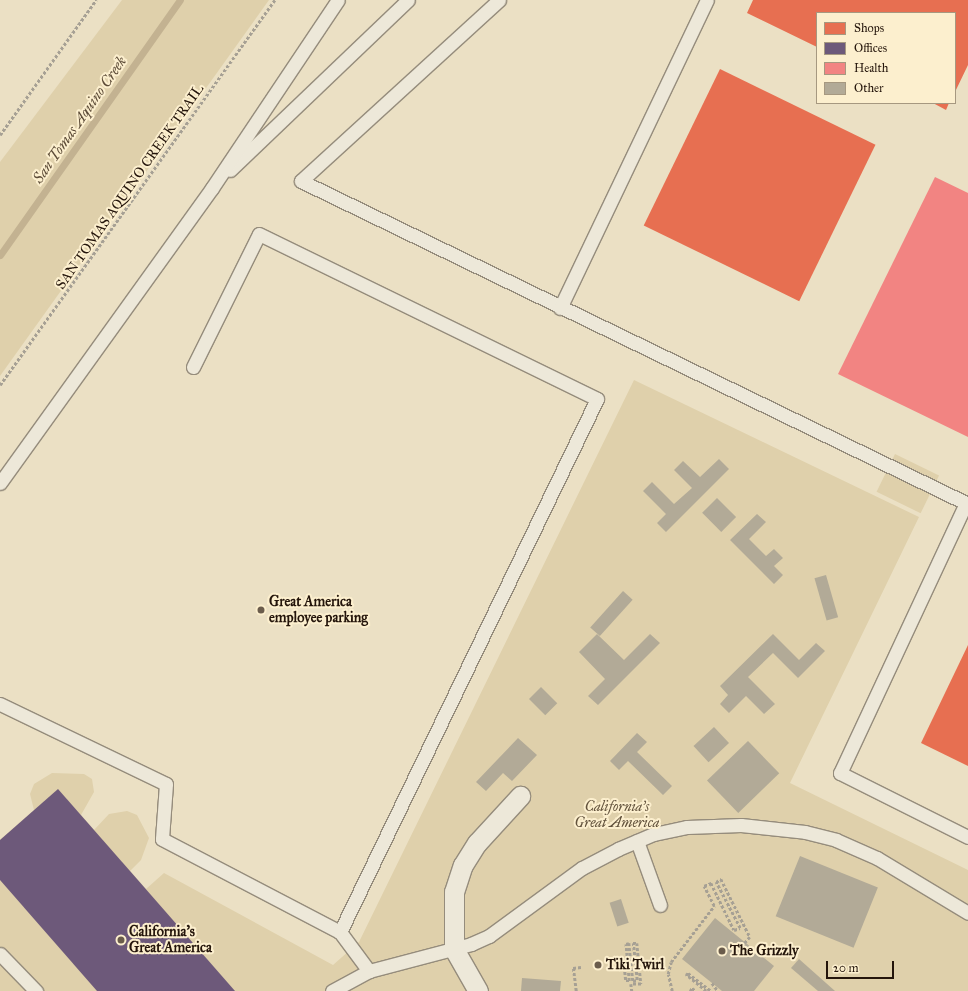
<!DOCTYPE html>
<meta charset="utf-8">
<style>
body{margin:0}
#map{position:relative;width:968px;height:991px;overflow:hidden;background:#ebe0c4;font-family:"IM FELL Great Primer",serif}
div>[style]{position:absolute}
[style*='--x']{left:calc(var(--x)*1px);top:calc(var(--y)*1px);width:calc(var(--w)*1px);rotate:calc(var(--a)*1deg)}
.green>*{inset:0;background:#dfd0ab;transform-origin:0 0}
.shops>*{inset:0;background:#e76f51;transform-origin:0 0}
.offices>*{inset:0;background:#6d597a}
.health>*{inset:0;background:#f28482}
.stream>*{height:7px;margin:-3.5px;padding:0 3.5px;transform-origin:3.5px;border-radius:3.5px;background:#c3b291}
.building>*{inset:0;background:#b2aa97;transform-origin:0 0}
.path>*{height:2.5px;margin-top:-1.25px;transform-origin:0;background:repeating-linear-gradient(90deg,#a6a094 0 3px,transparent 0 5px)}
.roads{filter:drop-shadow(1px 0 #958c7c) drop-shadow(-1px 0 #958c7c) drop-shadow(0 1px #958c7c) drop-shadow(0 -1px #958c7c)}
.service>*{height:13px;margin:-6.5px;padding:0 6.5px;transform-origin:6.5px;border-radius:6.5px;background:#ede8d9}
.pedestrian>*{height:19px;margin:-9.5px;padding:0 9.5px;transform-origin:9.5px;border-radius:9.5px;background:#ede8d9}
.dots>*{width:11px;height:11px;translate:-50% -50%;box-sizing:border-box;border:2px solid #fcefce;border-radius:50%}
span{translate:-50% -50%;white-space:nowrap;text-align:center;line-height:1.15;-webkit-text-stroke:4px #fcefce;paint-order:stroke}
.street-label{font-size:14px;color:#24150b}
.poi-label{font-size:14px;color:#24150b;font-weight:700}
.left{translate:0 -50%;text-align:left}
.park-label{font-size:14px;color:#62523c;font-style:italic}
.water-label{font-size:15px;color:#5d4c38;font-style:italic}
.legend{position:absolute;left:816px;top:12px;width:140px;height:92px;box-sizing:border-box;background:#fcefce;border:1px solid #a69880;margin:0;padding:5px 7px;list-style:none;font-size:12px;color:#24150b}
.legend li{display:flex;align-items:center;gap:8px;height:20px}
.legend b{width:20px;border:1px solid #a69880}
.scale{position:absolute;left:826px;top:961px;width:68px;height:18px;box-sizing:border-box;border:2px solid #24150b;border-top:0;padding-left:5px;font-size:12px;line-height:14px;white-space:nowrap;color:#24150b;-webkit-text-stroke:3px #fcefce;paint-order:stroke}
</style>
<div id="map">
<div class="green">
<i style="clip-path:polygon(122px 0,269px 0,0 376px,0 162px)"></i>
<i style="clip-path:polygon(634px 380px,919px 517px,790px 783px,968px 870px,968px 991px,0 991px,0 840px,34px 810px,30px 794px,34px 784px,52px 773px,84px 774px,92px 779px,94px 792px,81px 815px,94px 830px,109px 814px,127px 811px,137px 815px,149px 838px,141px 860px,130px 871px,146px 889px,164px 873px,333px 965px,359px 942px)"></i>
<i style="left:895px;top:454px;width:49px;height:42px;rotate:26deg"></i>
</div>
<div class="shops">
<i style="clip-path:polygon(753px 0,968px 0,968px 65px,955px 92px,955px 13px,817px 13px,817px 47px,747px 13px)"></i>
<i style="left:720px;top:69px;width:173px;height:174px;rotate:26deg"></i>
<i style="clip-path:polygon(933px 103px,949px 103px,946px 110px)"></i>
<i style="clip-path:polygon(968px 645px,968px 766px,921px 743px)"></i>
</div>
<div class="offices">
<i style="clip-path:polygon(58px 789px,130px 871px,235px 991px,97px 991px,0 880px,0 840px)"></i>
</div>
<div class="health">
<i style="clip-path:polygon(935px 177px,968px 193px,968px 437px,838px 374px)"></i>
</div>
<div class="stream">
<i style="--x:0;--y:255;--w:312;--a:-54.8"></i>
</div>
<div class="building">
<i style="clip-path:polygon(719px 459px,729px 469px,666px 532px,657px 523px,666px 514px,643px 491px,652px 482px,674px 504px,692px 488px,674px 470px,683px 461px,700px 477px)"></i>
<i style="left:717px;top:498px;width:27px;height:21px;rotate:45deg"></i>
<i style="clip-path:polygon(757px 514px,766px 522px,749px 539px,766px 556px,774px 549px,783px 558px,774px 566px,783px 575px,774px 584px,730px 540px)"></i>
<i style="left:826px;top:575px;width:44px;height:12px;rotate:74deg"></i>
<i style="left:623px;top:591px;width:13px;height:49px;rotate:42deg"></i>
<i style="clip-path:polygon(597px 634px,624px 660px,650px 634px,660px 643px,598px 705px,588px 696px,605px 679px,579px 652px)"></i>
<i style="clip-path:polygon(773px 634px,799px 660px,816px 643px,825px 651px,798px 678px,773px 653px,748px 677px,775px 704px,764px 714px,746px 696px,729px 713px,720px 704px,728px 695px,720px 686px)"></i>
<i style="left:541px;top:687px;width:23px;height:17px;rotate:45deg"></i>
<i style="left:714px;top:727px;width:22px;height:28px;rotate:47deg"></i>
<i style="clip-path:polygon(637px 733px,647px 742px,637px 752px,672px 786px,663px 795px,628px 761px,619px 770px,610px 761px)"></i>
<i style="clip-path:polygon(518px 738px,537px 755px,512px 781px,503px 773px,486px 791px,476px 782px)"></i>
<i style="left:748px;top:741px;width:45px;height:57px;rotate:46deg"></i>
<i style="left:800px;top:856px;width:84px;height:65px;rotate:22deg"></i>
<i style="left:621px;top:899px;width:25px;height:12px;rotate:72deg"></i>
<i style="clip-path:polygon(715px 918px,774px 966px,754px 991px,722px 991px,682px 959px)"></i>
<i style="clip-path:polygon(799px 959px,835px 991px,818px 991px,791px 968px)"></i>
<i style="clip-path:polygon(522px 978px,561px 981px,560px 991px,521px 991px)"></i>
</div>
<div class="path">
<i style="--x:0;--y:135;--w:166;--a:-54.6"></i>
<i style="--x:0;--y:385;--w:473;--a:-54.5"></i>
<i style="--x:616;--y:962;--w:8;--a:0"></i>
<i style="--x:624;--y:962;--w:19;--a:84"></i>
<i style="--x:626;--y:981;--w:3;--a:0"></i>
<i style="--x:629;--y:981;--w:37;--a:-95"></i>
<i style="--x:626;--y:944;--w:3;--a:-18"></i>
<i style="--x:629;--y:943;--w:38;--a:84"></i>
<i style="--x:633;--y:981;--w:4;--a:-14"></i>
<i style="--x:637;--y:980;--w:37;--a:-96"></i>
<i style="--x:633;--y:943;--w:4;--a:0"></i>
<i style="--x:637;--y:943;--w:41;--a:84.4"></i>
<i style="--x:641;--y:984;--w:10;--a:180"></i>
<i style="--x:631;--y:984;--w:7;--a:82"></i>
<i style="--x:712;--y:983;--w:10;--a:53"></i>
<i style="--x:576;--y:991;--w:23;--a:-97"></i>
<i style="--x:573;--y:968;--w:8;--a:-7"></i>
<i style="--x:672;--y:991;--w:17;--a:-103"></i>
<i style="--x:668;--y:974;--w:12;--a:-76"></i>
<i style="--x:671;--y:962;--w:71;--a:-52.5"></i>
<i style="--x:714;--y:906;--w:22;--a:-117"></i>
<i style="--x:704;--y:886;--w:8;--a:-23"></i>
<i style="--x:711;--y:883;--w:52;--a:63.9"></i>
<i style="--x:734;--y:930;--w:6;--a:-18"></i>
<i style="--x:740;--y:928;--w:52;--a:-117.6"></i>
<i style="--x:716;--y:882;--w:6;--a:-31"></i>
<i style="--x:721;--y:879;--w:65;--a:63.4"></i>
<i style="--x:750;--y:937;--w:8;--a:130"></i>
<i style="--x:690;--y:991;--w:4;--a:-56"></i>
<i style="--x:692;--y:988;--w:5;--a:37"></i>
<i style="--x:706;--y:991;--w:26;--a:-141"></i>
<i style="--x:686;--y:975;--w:3;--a:-45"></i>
<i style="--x:688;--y:973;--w:29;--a:38"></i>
</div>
<div class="roads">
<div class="service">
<i style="--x:499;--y:0;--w:268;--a:137.6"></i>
<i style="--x:301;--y:181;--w:739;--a:25.84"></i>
<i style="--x:966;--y:503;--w:298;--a:115"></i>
<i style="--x:840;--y:773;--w:143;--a:26.6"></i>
<i style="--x:230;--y:170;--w:246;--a:-43.7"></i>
<i style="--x:560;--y:308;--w:341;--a:-64.5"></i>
<i style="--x:193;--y:367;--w:148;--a:-63.6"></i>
<i style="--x:259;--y:234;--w:376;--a:26"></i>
<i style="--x:597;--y:399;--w:592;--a:115.74"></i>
<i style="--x:0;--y:483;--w:363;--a:-54.3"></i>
<i style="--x:212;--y:188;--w:226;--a:-56.2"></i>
<i style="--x:0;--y:704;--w:184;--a:25.7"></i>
<i style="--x:166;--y:784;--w:55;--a:94.2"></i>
<i style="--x:162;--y:839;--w:201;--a:27.6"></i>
<i style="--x:340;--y:932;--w:49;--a:53.4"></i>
<i style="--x:637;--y:841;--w:68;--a:70.2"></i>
<i style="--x:0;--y:954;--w:52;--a:45.8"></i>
<i style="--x:332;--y:991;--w:42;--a:-28.4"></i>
<i style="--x:369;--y:971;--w:106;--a:-14.8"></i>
<i style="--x:471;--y:944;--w:20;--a:-24"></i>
<i style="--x:489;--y:936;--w:115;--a:-36.2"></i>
<i style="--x:582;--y:868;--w:41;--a:-27.8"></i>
<i style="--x:618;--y:849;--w:39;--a:-23"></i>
<i style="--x:654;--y:834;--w:34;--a:-12"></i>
<i style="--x:687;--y:827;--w:54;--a:-2.1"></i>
<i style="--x:741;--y:825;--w:64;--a:6.2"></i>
<i style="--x:805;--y:832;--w:32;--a:14"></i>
<i style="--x:836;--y:840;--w:45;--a:23.7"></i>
<i style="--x:877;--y:858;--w:106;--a:31.1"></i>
</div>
<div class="pedestrian">
<i style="--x:478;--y:991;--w:48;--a:-119.7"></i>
<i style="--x:454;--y:949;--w:57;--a:-90"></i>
<i style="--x:454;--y:892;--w:28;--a:-72"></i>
<i style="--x:463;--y:865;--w:26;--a:-58"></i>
<i style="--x:477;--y:843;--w:64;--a:-47.5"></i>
</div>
</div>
<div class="dots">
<i style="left:261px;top:610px;background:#6a5c4c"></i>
<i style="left:121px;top:940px;background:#6a5c4c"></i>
<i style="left:722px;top:951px;background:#6a5c4c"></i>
<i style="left:598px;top:965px;background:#6a5c4c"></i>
</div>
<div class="street-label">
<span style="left:130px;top:187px;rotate:-55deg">SAN TOMAS AQUINO CREEK TRAIL</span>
</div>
<div class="poi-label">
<span class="left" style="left:269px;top:610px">Great America<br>employee parking</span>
<span class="left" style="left:129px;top:940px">California’s<br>Great America</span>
<span class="left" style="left:730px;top:951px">The Grizzly</span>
<span class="left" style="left:606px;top:965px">Tiki Twirl</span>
</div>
<div class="park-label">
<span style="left:617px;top:815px">California's<br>Great America</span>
</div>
<div class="water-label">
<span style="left:80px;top:120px;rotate:-55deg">San Tomas Aquino Creek</span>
</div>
<ul class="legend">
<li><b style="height:11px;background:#e76f51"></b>Shops</li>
<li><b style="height:11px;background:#6d597a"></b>Offices</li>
<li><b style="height:11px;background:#f28482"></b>Health</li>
<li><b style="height:11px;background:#b2aa97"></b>Other</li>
</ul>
<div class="scale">20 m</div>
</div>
